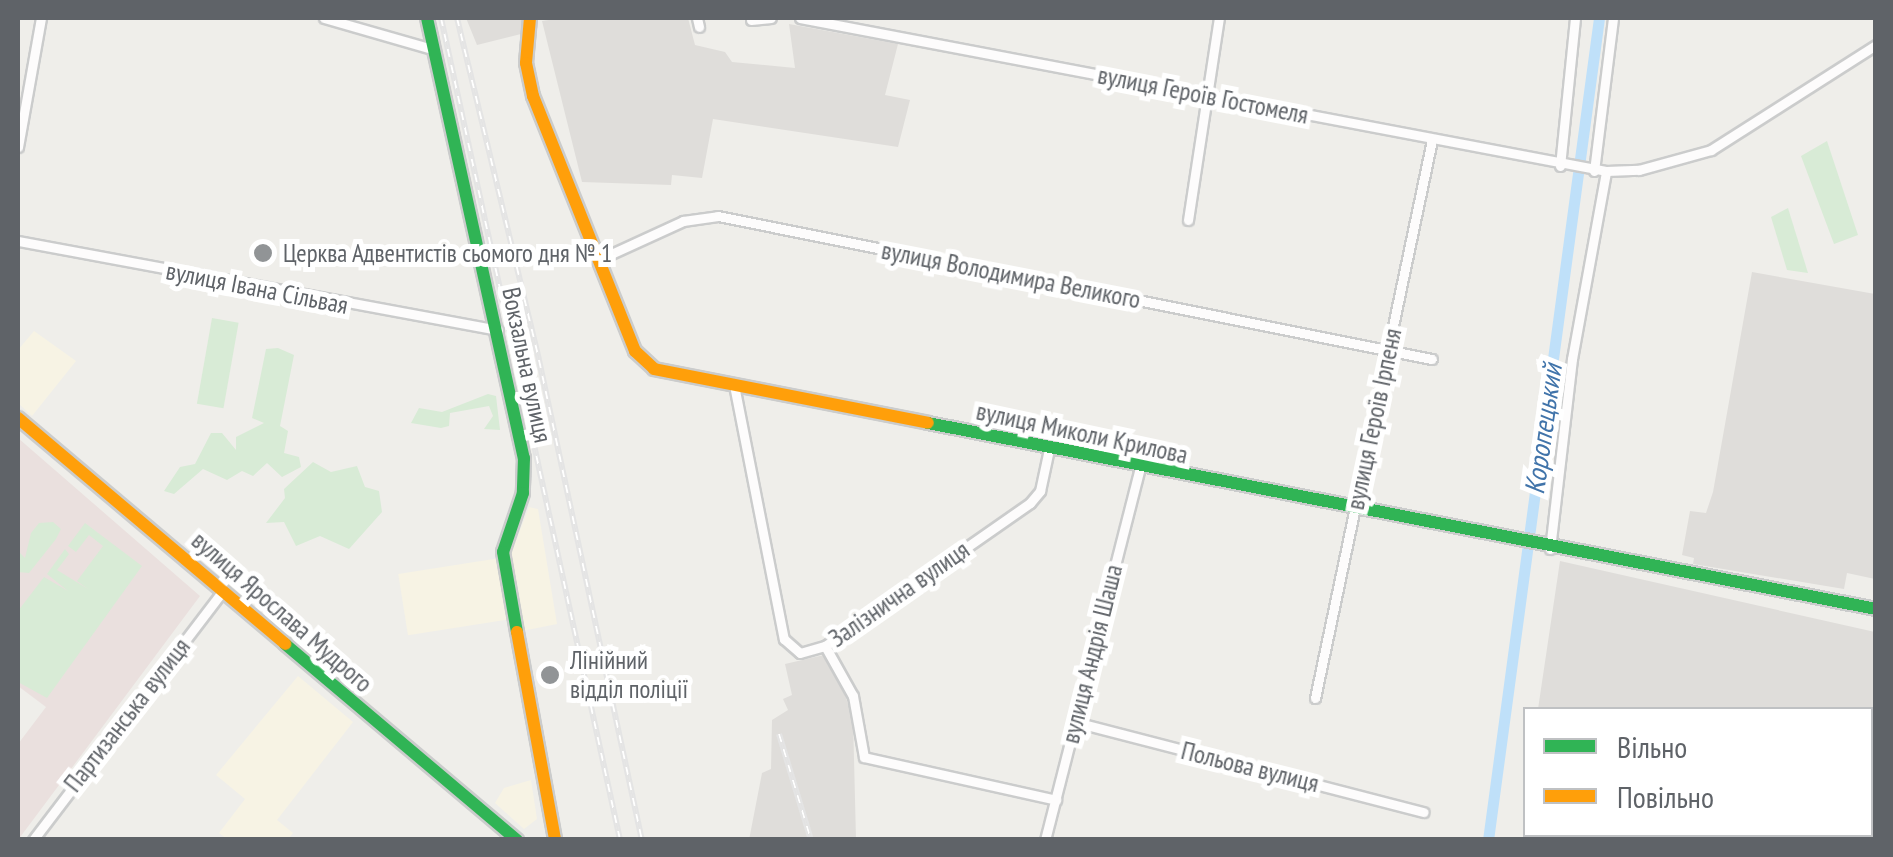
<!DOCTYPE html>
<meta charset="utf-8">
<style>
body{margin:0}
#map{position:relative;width:1893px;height:857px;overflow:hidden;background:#efeeea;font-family:"PT Sans Narrow",sans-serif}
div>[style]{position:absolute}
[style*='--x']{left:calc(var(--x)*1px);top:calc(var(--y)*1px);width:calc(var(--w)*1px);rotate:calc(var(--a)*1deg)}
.commercial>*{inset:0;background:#f7f3e4;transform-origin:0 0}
.industrial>*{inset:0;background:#dfddda}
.medical>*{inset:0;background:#eae0de}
.green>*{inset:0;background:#d8ebd6;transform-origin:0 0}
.canal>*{height:11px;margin:-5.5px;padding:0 5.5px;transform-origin:5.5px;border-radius:5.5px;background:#bfe0f9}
.roads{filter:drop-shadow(2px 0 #cbcccc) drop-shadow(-2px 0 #cbcccc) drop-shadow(0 2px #cbcccc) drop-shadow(0 -2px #cbcccc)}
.street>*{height:9px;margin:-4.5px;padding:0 4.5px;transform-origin:4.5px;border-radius:4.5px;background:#fdfcfc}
.fast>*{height:12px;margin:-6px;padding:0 6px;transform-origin:6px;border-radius:6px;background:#30b455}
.slow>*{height:12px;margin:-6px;padding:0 6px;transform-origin:6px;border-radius:6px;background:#ff9f0a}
.rail>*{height:6px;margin-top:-3px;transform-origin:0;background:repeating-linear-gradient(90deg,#fff 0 8px,#e4e4e4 0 16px);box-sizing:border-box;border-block:2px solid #e4e4e4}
.dots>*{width:28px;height:28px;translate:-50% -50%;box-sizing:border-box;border:5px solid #fff;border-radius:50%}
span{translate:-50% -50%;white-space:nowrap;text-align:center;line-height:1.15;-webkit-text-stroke:10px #fff;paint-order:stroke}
.street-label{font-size:25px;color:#5f6368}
.poi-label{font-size:25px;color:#5f6368}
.left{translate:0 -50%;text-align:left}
.water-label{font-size:28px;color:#4174aa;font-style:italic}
.frame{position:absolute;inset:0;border:20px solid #5f6368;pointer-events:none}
.legend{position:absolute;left:1523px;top:707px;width:350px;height:130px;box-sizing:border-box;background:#fff;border:2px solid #bfc1c3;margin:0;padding:12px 18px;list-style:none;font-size:30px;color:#5f6368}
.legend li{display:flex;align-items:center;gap:20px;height:50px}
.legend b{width:50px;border:2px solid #bfc1c3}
</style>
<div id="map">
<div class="commercial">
<i style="clip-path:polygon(34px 331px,76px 361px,32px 416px,18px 403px,18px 350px)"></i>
<i style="clip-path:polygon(529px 507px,538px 509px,557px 624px,522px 631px,510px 556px)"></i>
<i style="left:500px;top:558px;width:62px;height:103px;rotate:81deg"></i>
<i style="clip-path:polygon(298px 676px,353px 722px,277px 820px,293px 833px,288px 839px,227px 839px,219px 833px,245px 799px,216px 775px)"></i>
<i style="clip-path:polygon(531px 780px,537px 819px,524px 829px,495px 803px,504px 788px)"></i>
</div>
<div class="industrial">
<i style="clip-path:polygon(466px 18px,523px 18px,521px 34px,477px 45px)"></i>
<i style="clip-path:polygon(562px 18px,688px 18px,695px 45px,725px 52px,732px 62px,795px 68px,789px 24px,898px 44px,885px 95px,910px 100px,898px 147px,713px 119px,702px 178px,672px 175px,671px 185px,582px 182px,542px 21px)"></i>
<i style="clip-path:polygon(1752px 272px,1875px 294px,1875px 579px,1847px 573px,1844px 589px,1693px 564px,1694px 558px,1682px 555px,1690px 511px,1706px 513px,1713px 492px)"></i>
<i style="clip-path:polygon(1560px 561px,1875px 632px,1875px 839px,1525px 839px,1870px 834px,1870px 710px,1538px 709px)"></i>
<i style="clip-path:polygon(824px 655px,833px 661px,853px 718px,856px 839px,749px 840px,762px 773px,771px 769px,772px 720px,788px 710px,783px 699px,792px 695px,785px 664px)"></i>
</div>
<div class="medical">
<i style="clip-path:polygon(18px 438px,200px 596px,18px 840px,18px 744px,46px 707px,18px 686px)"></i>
</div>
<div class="green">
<i style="clip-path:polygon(1827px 141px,1858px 235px,1834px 244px,1801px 156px)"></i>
<i style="clip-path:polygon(1788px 208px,1808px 273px,1787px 270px,1771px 217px)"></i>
<i style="left:212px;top:318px;width:27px;height:87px;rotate:10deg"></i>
<i style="clip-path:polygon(278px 348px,294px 355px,280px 426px,288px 431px,284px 453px,299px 457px,301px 467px,282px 477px,267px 463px,253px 476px,242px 471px,227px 480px,203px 469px,174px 494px,164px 491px,180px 467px,195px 464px,211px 433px,222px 433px,236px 450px,236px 437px,264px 423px,252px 418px,266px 349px)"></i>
<i style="clip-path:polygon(488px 394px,496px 396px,500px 430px,484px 429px,493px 416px,489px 406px,450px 413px,449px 426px,441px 428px,411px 423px,419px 408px,442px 412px)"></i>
<i style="clip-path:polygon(313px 462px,331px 472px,357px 466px,365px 487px,379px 491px,382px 512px,349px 549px,320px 536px,296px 546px,284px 522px,266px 523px,285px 498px,284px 489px)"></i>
<i style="clip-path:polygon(53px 522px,61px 529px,56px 539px,29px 573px,18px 572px,18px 551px,25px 558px,31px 533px,39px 523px)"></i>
<i style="clip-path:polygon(85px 523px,142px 566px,47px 698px,18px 682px,18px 611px,44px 577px,68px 591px,47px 574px,65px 549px,69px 554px,57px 570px,88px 589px,77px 581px,103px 546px,89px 535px,76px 552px,68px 546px)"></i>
</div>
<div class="canal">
<i style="--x:1488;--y:840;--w:829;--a:-82.31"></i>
</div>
<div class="roads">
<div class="street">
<i style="--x:324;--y:18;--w:112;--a:16"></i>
<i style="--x:697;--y:18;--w:9;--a:77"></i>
<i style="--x:800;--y:18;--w:820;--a:10.75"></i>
<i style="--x:751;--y:20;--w:20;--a:-6"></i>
<i style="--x:18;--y:147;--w:131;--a:-79.9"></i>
<i style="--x:1560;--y:166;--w:149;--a:-84.2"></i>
<i style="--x:1594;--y:171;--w:154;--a:-82.9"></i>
<i style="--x:1188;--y:220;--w:204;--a:-81.3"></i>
<i style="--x:18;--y:241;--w:488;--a:10.5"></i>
<i style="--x:598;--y:260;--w:94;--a:-24.6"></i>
<i style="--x:683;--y:221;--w:35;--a:-8"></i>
<i style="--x:718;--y:216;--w:728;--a:11.33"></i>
<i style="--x:734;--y:385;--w:259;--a:78.9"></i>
<i style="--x:784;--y:639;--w:21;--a:41"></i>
<i style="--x:800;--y:653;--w:26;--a:-16"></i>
<i style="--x:825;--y:646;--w:250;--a:-34.9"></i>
<i style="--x:1030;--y:503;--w:16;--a:-50"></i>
<i style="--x:1040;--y:491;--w:43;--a:-77.9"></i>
<i style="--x:1550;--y:549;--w:191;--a:-83.4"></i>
<i style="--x:1572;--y:359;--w:191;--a:-79.7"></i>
<i style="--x:1606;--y:171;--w:33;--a:-2"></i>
<i style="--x:1639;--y:170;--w:75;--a:-15.5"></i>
<i style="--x:1711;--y:150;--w:196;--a:-32.5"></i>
<i style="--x:825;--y:646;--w:57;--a:60.8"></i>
<i style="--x:853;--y:696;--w:62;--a:79.8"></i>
<i style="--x:864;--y:757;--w:197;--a:12.6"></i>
<i style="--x:1315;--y:698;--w:570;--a:-78.16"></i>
<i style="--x:1075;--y:722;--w:360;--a:14.5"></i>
<i style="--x:33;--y:840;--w:313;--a:-52.7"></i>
<i style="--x:1045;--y:840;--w:384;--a:-75.7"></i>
</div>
<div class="fast">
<i style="--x:427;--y:18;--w:451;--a:77.6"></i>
<i style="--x:524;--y:458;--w:35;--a:92"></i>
<i style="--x:523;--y:493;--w:62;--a:108.7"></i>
<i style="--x:503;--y:552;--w:81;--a:80.1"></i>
<i style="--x:928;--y:423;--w:966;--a:11.1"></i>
<i style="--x:285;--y:644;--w:304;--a:40.2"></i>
</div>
<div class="slow">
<i style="--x:530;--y:18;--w:45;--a:95.1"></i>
<i style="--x:526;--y:63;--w:34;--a:78"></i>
<i style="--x:533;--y:96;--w:275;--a:68.2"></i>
<i style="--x:635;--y:351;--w:26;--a:43"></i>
<i style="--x:654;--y:369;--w:279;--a:11.1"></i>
<i style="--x:18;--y:418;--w:350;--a:40.2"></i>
<i style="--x:517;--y:632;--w:211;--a:79.6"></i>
</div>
</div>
<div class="rail">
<i style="--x:441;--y:18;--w:841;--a:77.71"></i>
<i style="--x:457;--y:18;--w:352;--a:76.5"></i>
<i style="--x:539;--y:360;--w:491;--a:77.9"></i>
<i style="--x:779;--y:734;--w:111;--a:73.2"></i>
<i style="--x:1870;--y:825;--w:26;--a:-77"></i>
</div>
<div class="dots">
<i style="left:263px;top:253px;background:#919496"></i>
<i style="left:550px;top:675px;background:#919496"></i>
</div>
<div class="street-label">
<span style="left:1203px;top:95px;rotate:11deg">вулиця Героїв Гостомеля</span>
<span style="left:1011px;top:275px;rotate:11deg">вулиця Володимира Великого</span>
<span style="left:257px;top:288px;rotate:11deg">вулиця Івана Сільвая</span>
<span style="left:527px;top:365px;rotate:78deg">Вокзальна вулиця</span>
<span style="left:1374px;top:419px;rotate:-78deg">вулиця Героїв Ірпеня</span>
<span style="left:1082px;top:433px;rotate:12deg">вулиця Миколи Крилова</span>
<span style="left:899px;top:594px;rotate:-35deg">Залізнична вулиця</span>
<span style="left:282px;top:612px;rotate:41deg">вулиця Ярослава Мудрого</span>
<span style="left:1092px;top:654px;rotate:-76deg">вулиця Андрія Шаша</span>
<span style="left:127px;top:715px;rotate:-52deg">Партизанська вулиця</span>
<span style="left:1250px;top:767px;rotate:14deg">Польова вулиця</span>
</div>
<div class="poi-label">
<span class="left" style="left:283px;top:253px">Церква Адвентистів сьомого дня № 1</span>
<span class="left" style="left:570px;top:675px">Лінійний<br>відділ поліції</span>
</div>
<div class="water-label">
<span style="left:1543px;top:429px;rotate:-82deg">Коропецький</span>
</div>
<div class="frame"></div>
<ul class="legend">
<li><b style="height:12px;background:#30b455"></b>Вільно</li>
<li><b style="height:12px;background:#ff9f0a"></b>Повільно</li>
</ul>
</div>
